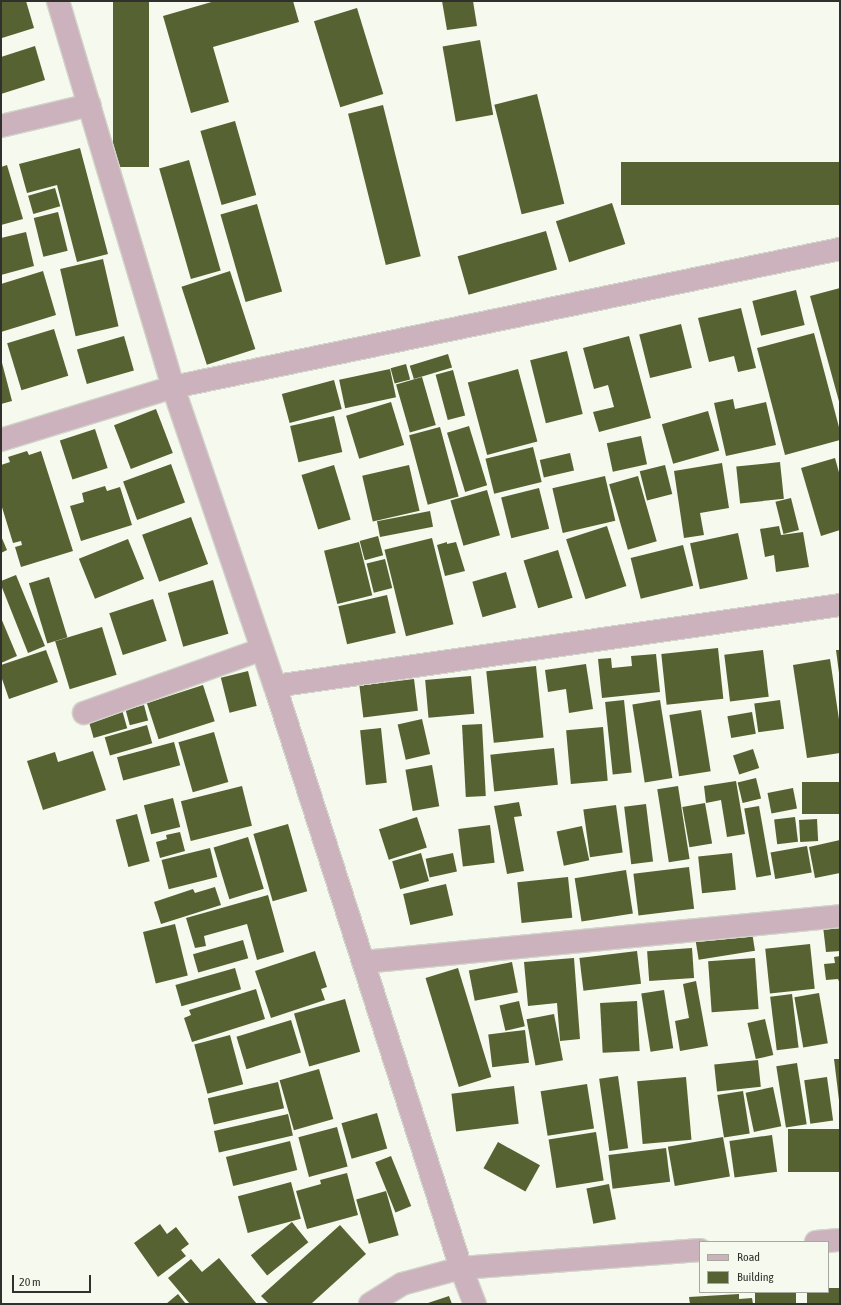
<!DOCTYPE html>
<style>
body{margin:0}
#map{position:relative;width:841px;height:1305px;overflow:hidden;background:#f6f9ed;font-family:"Asap Condensed",sans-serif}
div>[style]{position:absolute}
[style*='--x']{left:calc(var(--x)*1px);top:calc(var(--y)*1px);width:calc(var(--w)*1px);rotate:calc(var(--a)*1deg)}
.building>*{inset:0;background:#576232;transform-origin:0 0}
.roads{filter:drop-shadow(1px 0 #d2d5ca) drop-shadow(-1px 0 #d2d5ca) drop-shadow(0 1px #d2d5ca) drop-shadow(0 -1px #d2d5ca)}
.street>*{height:22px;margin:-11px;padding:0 11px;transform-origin:11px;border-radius:11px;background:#ccb2bc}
span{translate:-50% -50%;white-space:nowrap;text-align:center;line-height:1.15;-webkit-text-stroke:4px #f6f9ed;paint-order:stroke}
.frame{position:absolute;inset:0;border:2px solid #30312c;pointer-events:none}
.legend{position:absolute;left:699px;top:1241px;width:130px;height:52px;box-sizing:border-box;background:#f6f9ed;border:1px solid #a7a9a0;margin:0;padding:5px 7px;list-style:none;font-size:12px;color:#30312c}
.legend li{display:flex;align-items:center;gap:8px;height:20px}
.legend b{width:20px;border:1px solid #a7a9a0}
.scale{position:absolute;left:12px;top:1275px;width:79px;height:18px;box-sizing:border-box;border:2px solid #30312c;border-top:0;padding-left:5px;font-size:12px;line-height:14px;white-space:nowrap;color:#30312c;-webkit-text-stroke:3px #f6f9ed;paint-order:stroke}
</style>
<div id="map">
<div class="building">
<i style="clip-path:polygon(1px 1px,26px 1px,34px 28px,2px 38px)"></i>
<i style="left:113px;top:1px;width:36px;height:166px"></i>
<i style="clip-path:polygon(215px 1px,293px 1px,299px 22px,213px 47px,229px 102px,191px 113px,163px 16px)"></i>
<i style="clip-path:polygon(442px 1px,473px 1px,477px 26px,447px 30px)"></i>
<i style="left:357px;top:8px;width:90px;height:45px;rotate:73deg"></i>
<i style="left:480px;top:40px;width:76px;height:38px;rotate:80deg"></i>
<i style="clip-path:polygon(35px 46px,45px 80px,1px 94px,1px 57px)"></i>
<i style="left:537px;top:94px;width:113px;height:44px;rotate:76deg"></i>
<i style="left:383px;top:105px;width:156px;height:36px;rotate:76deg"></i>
<i style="left:235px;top:121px;width:77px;height:36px;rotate:74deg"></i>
<i style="clip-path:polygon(80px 148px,108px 254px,77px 262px,57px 185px,27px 193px,19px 164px)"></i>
<i style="left:189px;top:160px;width:115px;height:31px;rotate:74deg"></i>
<i style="left:840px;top:162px;width:43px;height:219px;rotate:90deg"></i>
<i style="clip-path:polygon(7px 165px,23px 219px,1px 225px,1px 167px)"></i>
<i style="left:55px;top:188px;width:19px;height:28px;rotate:74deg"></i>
<i style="left:612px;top:203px;width:43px;height:59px;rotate:72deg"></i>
<i style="left:257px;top:204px;width:91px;height:38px;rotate:74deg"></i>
<i style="left:58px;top:212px;width:40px;height:25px;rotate:76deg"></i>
<i style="left:546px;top:231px;width:40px;height:92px;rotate:74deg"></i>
<i style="clip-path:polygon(26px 232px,34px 266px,1px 275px,1px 238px)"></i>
<i style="left:103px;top:259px;width:69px;height:44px;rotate:77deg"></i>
<i style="clip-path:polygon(43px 271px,56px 315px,1px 332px,1px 284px)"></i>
<i style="left:230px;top:271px;width:82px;height:51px;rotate:72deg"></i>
<i style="clip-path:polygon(840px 288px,840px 405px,810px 296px)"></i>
<i style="left:796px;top:290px;width:36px;height:45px;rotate:76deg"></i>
<i style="clip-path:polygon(741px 308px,756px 368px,738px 372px,734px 356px,709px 362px,698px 318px)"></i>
<i style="left:681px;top:324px;width:45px;height:43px;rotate:76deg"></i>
<i style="left:54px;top:329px;width:49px;height:49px;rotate:73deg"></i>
<i style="clip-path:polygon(814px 333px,840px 431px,840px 440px,785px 455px,757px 348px)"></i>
<i style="left:124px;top:336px;width:36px;height:49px;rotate:74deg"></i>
<i style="clip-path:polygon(629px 336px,651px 418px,599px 432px,593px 412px,614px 407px,608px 385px,594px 389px,583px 348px)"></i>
<i style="left:567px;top:351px;width:65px;height:38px;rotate:76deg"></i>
<i style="left:448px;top:354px;width:14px;height:40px;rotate:73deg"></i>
<i style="clip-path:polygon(1px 359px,12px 401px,1px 404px)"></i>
<i style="left:406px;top:364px;width:16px;height:16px;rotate:75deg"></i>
<i style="left:390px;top:369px;width:29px;height:52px;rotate:78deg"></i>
<i style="left:518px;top:369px;width:75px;height:52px;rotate:75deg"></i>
<i style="left:453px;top:370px;width:47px;height:18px;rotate:75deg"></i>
<i style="left:422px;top:377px;width:50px;height:27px;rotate:74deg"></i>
<i style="left:334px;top:380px;width:30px;height:54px;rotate:75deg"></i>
<i style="clip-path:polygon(733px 399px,735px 409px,766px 402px,776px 445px,726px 456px,714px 403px)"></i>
<i style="left:391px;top:402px;width:45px;height:47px;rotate:73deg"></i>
<i style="left:156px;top:409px;width:47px;height:45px;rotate:69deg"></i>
<i style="left:708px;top:411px;width:41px;height:48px;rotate:74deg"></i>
<i style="left:334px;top:416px;width:37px;height:45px;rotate:77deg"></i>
<i style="left:469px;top:426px;width:62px;height:23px;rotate:73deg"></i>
<i style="left:440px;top:427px;width:72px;height:32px;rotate:75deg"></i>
<i style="left:95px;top:429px;width:41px;height:37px;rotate:72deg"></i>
<i style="left:641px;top:436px;width:29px;height:35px;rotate:78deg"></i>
<i style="left:533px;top:447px;width:36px;height:49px;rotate:76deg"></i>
<i style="clip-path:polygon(27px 451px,29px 455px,41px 451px,73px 551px,21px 567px,15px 547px,22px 545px,21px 541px,13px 543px,1px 504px,1px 465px,10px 462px,8px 457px)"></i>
<i style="left:570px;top:453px;width:18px;height:31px;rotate:77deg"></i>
<i style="clip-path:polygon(835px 458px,840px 476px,840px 530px,821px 536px,801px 468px)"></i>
<i style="left:780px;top:462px;width:37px;height:44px;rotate:84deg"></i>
<i style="clip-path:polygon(722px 463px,729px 508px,700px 513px,704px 535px,684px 538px,674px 471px)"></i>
<i style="left:171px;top:464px;width:41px;height:51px;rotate:70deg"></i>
<i style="left:334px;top:465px;width:57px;height:34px;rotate:73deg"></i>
<i style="left:409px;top:465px;width:47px;height:48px;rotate:77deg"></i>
<i style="left:665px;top:465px;width:30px;height:26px;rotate:76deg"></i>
<i style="left:605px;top:476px;width:46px;height:54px;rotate:77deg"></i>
<i style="left:638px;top:476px;width:68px;height:30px;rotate:74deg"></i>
<i style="clip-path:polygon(105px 486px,107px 491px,120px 487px,132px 525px,81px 541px,70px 506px,84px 502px,82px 493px)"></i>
<i style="left:539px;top:488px;width:42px;height:39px;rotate:76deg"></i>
<i style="left:487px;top:490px;width:47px;height:38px;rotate:74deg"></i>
<i style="left:791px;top:498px;width:33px;height:16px;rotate:76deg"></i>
<i style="left:430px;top:511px;width:16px;height:54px;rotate:79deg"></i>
<i style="left:191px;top:517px;width:50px;height:52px;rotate:70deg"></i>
<i style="left:607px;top:526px;width:63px;height:43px;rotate:72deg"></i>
<i style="clip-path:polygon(779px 526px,781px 535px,803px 532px,809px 567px,776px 572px,774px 555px,765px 557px,760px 529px)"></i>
<i style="left:738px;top:533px;width:47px;height:49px;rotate:78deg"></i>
<i style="clip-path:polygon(1px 536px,7px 550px,1px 553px)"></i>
<i style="left:378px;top:536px;width:20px;height:19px;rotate:75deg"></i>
<i style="left:432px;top:538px;width:89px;height:49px;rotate:76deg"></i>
<i style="left:128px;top:539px;width:43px;height:53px;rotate:68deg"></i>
<i style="left:359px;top:542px;width:55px;height:36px;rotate:76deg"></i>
<i style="clip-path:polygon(447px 542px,447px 544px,456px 542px,465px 571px,445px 576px,437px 545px)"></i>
<i style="left:683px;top:545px;width:42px;height:54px;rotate:76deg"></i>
<i style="left:558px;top:550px;width:50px;height:36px;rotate:73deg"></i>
<i style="left:385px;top:559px;width:30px;height:19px;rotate:76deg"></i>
<i style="left:506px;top:572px;width:37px;height:35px;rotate:74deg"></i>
<i style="clip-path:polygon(16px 575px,45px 646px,28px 653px,1px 585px,1px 581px)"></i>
<i style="left:49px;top:577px;width:63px;height:21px;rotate:73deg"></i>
<i style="left:213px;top:580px;width:56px;height:47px;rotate:74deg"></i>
<i style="left:387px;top:595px;width:39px;height:50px;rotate:77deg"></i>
<i style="left:153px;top:599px;width:44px;height:46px;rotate:72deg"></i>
<i style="clip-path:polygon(1px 618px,17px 656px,1px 663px)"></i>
<i style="left:102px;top:627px;width:50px;height:49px;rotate:73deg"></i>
<i style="left:718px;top:648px;width:51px;height:57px;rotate:84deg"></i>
<i style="clip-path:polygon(46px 650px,58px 682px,9px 699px,1px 676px,1px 665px)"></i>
<i style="left:763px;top:650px;width:47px;height:39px;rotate:83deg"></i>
<i style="clip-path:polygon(836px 650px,840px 650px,840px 673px,839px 673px)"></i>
<i style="clip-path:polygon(656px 654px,660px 692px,602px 698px,598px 659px,611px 658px,612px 668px,632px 666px,631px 656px)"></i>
<i style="clip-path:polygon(830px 659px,840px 726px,840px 753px,807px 758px,793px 665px)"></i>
<i style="clip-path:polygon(586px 664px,593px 709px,569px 713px,566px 689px,548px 692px,545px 670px)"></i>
<i style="left:536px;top:666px;width:72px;height:50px;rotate:84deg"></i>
<i style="left:248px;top:671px;width:36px;height:28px;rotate:76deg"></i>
<i style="left:471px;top:676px;width:38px;height:46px;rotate:85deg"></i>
<i style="left:414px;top:679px;width:32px;height:55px;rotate:83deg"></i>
<i style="left:203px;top:685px;width:38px;height:59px;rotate:72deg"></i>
<i style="left:624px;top:700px;width:73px;height:19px;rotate:84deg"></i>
<i style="left:660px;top:700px;width:79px;height:28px;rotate:81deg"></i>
<i style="left:780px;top:700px;width:29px;height:26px;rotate:82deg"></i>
<i style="left:144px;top:705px;width:16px;height:19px;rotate:75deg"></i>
<i style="left:122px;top:710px;width:19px;height:35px;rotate:74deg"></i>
<i style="left:701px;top:710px;width:62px;height:32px;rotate:81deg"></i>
<i style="left:752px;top:712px;width:22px;height:25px;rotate:80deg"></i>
<i style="left:422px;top:719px;width:36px;height:25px;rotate:77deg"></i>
<i style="left:482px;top:724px;width:72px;height:20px;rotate:87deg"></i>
<i style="left:147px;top:725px;width:19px;height:44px;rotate:74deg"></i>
<i style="left:603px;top:727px;width:54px;height:37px;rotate:85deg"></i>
<i style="left:381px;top:728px;width:55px;height:21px;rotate:84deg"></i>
<i style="left:214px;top:732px;width:52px;height:37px;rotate:74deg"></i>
<i style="left:174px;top:742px;width:24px;height:59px;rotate:75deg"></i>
<i style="left:554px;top:748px;width:37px;height:64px;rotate:84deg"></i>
<i style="left:753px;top:749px;width:20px;height:21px;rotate:72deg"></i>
<i style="clip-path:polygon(93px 751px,106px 790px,43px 810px,27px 761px,55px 752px,58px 762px)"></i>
<i style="left:432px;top:765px;width:42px;height:27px;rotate:80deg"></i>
<i style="left:756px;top:778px;width:21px;height:19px;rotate:76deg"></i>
<i style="clip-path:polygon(736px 781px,745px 834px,727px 837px,721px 800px,706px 803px,704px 786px)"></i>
<i style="left:840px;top:782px;width:32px;height:38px;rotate:90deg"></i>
<i style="left:242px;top:786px;width:41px;height:63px;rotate:76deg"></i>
<i style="left:678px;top:786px;width:74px;height:21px;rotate:81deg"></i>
<i style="left:793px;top:788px;width:21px;height:26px;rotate:79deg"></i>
<i style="left:173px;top:798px;width:30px;height:30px;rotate:76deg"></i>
<i style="clip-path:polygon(519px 802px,522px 816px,514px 817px,524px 871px,507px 874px,494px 806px)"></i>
<i style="left:705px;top:803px;width:41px;height:23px;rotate:80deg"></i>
<i style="left:646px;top:804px;width:58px;height:22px;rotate:83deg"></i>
<i style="left:616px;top:805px;width:48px;height:33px;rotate:82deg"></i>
<i style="left:759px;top:806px;width:70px;height:15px;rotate:80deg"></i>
<i style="left:137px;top:814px;width:49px;height:22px;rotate:75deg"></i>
<i style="left:417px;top:817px;width:32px;height:40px;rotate:72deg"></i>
<i style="left:795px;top:817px;width:25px;height:21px;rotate:83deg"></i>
<i style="left:817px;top:819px;width:22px;height:18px;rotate:87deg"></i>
<i style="left:288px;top:824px;width:70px;height:36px;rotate:74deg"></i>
<i style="left:490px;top:825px;width:38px;height:32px;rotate:83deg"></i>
<i style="left:582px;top:826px;width:35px;height:26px;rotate:78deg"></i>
<i style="clip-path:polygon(180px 832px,185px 851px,160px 858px,156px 842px,167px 839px,166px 835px)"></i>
<i style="left:248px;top:837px;width:54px;height:36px;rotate:73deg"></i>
<i style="clip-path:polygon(840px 840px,840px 873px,815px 878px,809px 847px)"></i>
<i style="left:807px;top:846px;width:27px;height:37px;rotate:80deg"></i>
<i style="left:210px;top:848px;width:30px;height:50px;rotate:76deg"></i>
<i style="left:421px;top:853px;width:29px;height:30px;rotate:74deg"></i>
<i style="left:453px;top:853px;width:19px;height:28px;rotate:78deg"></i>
<i style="left:732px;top:853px;width:37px;height:34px;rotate:84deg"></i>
<i style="left:689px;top:867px;width:42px;height:56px;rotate:83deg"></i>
<i style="left:626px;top:870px;width:44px;height:52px;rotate:81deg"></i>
<i style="left:568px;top:877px;width:41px;height:51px;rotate:84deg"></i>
<i style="left:446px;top:884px;width:32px;height:44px;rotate:77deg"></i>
<i style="clip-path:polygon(215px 887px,221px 905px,161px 924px,154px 902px,193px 889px,195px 893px)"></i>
<i style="clip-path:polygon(268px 895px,284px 952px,257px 960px,247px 924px,204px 936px,206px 946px,195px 948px,186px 918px)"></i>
<i style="left:175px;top:924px;width:53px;height:33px;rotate:76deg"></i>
<i style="clip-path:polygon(840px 924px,840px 951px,826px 952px,823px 926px)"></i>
<i style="left:752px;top:932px;width:19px;height:57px;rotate:81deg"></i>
<i style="left:243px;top:940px;width:19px;height:52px;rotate:74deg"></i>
<i style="left:810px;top:944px;width:45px;height:45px;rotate:84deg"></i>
<i style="left:692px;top:948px;width:30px;height:45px;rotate:86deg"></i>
<i style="clip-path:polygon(315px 951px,327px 987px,321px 989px,325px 1000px,271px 1018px,255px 971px)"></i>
<i style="left:637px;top:951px;width:33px;height:58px;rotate:83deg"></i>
<i style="clip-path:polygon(840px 956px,840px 984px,838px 979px,826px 980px,824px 964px,835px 963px,834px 957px)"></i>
<i style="clip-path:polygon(574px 958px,580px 1039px,560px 1041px,557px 1003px,528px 1006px,524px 962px)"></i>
<i style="left:755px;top:958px;width:51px;height:47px;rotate:86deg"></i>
<i style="left:512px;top:962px;width:31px;height:44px;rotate:79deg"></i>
<i style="left:235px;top:968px;width:22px;height:62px;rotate:74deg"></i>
<i style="left:458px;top:968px;width:114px;height:34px;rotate:73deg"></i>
<i style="clip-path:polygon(696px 981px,708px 1046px,680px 1051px,675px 1021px,689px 1018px,683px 984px)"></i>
<i style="clip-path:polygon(256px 989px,265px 1019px,192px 1042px,184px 1018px,191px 1015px,189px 1010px)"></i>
<i style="left:664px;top:990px;width:59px;height:23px;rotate:81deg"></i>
<i style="left:819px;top:993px;width:51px;height:25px;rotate:80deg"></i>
<i style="left:792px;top:994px;width:54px;height:22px;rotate:83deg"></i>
<i style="left:345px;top:999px;width:55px;height:53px;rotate:74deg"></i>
<i style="left:519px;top:1001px;width:26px;height:20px;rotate:77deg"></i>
<i style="left:637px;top:1001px;width:50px;height:37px;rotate:87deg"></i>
<i style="left:554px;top:1014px;width:47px;height:28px;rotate:79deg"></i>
<i style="left:765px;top:1019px;width:37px;height:18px;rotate:77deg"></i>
<i style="left:291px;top:1020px;width:34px;height:57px;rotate:73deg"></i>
<i style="left:525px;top:1030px;width:33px;height:37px;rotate:83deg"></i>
<i style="left:230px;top:1035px;width:51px;height:37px;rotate:75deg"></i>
<i style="clip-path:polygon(834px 1059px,840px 1059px,840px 1100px,839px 1100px)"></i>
<i style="left:758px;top:1060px;width:27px;height:44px;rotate:84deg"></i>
<i style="left:797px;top:1063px;width:62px;height:21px;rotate:81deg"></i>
<i style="left:319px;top:1069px;width:52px;height:41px;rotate:74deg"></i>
<i style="left:618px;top:1076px;width:73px;height:19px;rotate:82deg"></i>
<i style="left:686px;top:1077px;width:63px;height:49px;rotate:85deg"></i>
<i style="left:827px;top:1077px;width:44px;height:23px;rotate:82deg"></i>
<i style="left:278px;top:1082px;width:27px;height:72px;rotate:77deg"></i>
<i style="left:587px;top:1084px;width:45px;height:47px;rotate:81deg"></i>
<i style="left:514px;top:1086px;width:38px;height:63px;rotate:83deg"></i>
<i style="left:773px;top:1087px;width:40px;height:28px;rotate:78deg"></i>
<i style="left:743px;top:1091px;width:43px;height:26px;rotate:81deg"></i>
<i style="left:377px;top:1113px;width:37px;height:37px;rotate:74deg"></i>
<i style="left:288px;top:1114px;width:22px;height:76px;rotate:77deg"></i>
<i style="left:337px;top:1127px;width:41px;height:40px;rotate:75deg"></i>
<i style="left:840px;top:1129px;width:43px;height:52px;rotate:90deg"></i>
<i style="left:596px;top:1132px;width:49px;height:48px;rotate:81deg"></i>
<i style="left:772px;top:1135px;width:37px;height:43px;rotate:82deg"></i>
<i style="left:723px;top:1137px;width:40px;height:56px;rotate:80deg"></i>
<i style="left:290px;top:1141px;width:30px;height:66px;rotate:76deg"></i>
<i style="left:498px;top:1142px;width:48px;height:30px;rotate:29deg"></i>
<i style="left:666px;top:1148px;width:34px;height:58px;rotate:83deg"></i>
<i style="left:391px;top:1156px;width:54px;height:17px;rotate:68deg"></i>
<i style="clip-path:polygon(347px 1173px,358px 1215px,307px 1229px,296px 1191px,321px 1184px,320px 1180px)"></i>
<i style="left:291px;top:1182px;width:38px;height:55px;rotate:75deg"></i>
<i style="left:609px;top:1184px;width:36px;height:23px;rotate:79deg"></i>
<i style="left:386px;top:1191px;width:46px;height:31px;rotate:74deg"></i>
<i style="left:292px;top:1222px;width:26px;height:53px;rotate:51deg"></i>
<i style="clip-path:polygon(160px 1224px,167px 1234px,176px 1227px,189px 1244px,181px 1250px,186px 1256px,158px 1277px,134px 1243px)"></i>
<i style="clip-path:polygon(340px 1225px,366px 1254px,311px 1304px,269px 1304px,261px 1296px)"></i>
<i style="clip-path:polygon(219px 1258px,257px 1304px,190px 1304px,168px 1278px,191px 1259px,202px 1272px)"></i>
<i style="clip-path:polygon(828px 1288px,840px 1288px,840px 1304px,807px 1304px,807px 1292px,828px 1292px)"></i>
<i style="left:755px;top:1292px;width:41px;height:12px"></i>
<i style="clip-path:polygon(178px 1294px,186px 1304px,166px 1304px)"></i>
<i style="clip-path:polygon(739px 1294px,739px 1299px,752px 1298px,753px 1304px,690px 1304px,689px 1297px)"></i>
<i style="clip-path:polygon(449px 1296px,452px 1304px,428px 1304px,428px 1303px)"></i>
</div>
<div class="roads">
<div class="street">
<i style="--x:58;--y:1;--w:403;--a:73.4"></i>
<i style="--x:173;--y:387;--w:316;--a:71.2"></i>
<i style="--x:275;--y:686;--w:611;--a:72.28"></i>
<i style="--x:461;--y:1268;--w:39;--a:69"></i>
<i style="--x:1;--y:126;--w:91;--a:-13.3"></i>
<i style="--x:1;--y:440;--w:180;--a:-17.1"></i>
<i style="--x:173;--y:387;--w:681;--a:-11.69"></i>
<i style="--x:275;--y:686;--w:571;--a:-8.16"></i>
<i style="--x:84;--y:713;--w:187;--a:-19.7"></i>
<i style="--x:364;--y:962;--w:478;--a:-5.5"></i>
<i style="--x:816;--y:1242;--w:24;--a:-5"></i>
<i style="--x:370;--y:1304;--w:38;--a:-32"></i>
<i style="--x:402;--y:1284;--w:61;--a:-15.2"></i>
<i style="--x:461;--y:1268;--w:240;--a:-4.3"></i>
</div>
</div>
<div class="frame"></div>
<ul class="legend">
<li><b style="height:5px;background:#ccb2bc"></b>Road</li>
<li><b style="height:11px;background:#576232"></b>Building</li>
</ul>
<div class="scale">20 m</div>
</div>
